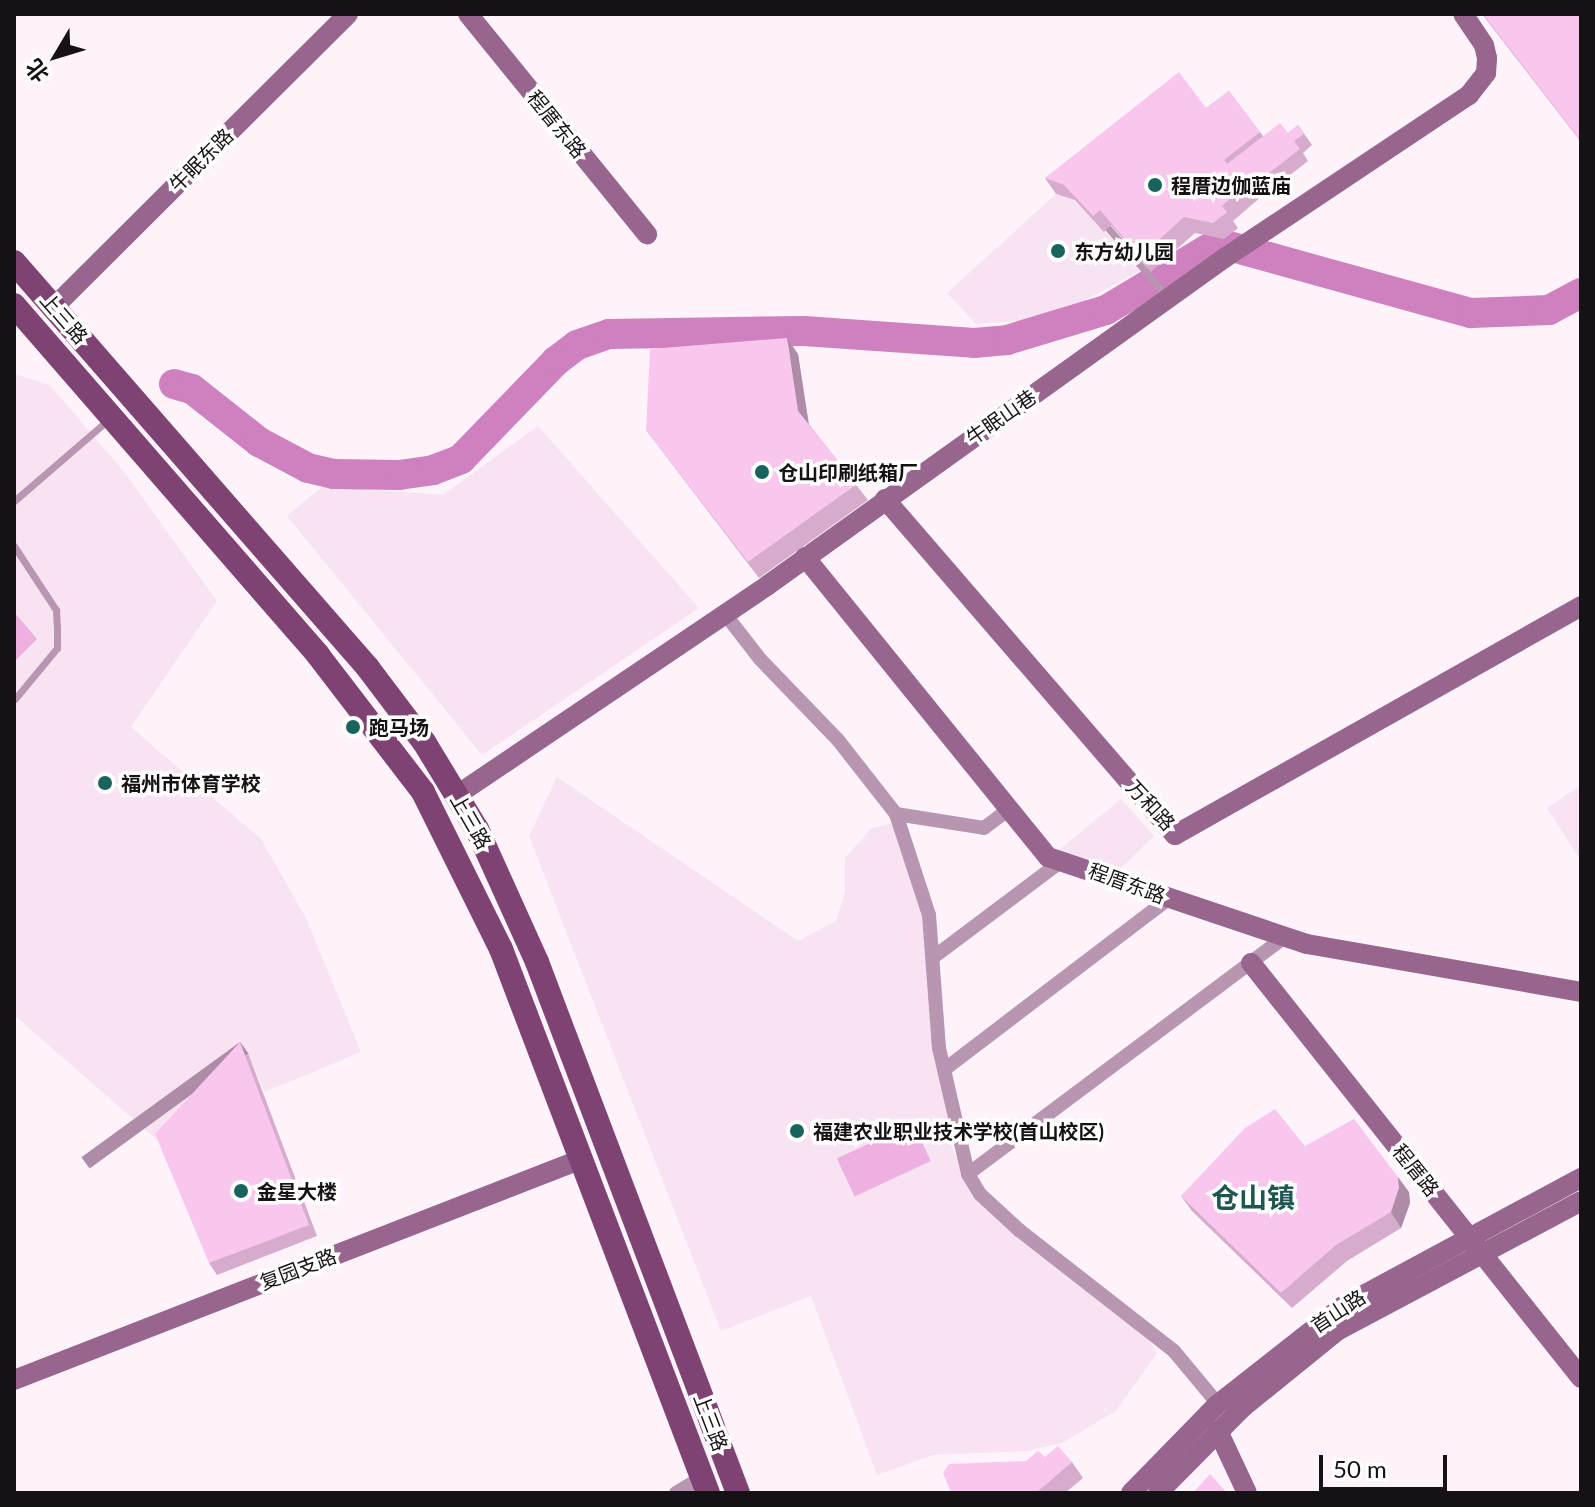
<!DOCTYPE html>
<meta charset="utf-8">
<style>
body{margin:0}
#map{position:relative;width:1595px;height:1507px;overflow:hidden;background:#fef3fb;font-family:Lato,"Noto Sans SC",sans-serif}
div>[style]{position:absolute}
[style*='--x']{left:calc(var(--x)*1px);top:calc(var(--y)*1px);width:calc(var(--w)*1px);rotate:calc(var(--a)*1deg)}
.built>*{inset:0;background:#f8e3f3}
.green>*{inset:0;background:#eeb0e0;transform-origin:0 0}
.river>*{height:30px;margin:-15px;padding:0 15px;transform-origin:15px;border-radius:15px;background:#ce81be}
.lane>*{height:7px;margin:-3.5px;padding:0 3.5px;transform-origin:3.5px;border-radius:3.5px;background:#b895b0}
.street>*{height:14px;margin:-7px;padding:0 7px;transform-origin:7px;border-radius:7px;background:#b895b0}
.secondary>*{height:20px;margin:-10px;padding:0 10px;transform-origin:10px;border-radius:10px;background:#97658d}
.primary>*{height:24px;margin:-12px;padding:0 12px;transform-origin:12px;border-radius:12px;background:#7f4373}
.wall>*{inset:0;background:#d6abcc}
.shaded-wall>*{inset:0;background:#ae8ba6;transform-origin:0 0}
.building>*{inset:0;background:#f9c7ed}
.dots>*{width:22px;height:22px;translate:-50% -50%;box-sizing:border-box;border:4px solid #fff;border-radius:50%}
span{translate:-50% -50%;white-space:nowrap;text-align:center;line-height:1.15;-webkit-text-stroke:7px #fff;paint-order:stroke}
.street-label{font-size:20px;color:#161115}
.poi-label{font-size:20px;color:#161115;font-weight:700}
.left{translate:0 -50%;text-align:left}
.district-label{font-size:28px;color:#1e5751;font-weight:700}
.frame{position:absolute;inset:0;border:16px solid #161115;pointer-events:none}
.north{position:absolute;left:16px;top:16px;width:80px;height:80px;-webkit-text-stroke:6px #fff;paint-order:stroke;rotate:232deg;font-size:22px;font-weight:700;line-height:32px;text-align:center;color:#161115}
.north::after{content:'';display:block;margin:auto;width:28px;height:36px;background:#161115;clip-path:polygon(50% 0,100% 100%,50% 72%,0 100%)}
.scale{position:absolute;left:1319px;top:1455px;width:128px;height:36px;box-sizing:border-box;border:4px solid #161115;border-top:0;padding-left:10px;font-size:24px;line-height:28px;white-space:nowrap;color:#161115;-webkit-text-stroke:6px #fff;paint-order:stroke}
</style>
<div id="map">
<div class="built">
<i style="clip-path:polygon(1056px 194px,1075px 200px,1141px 270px,1051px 319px,976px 324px,947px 293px)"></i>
<i style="clip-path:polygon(14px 374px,50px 385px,125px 473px,217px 601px,131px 727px,261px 839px,306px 918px,361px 1052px,265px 1092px,248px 1054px,163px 1145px,14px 1015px)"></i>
<i style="clip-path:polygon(538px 426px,699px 608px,482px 755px,287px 516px,323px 486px,443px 495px)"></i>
<i style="clip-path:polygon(557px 777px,798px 941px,836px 921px,845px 892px,845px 858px,872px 828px,893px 823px,925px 908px,953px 1149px,967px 1183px,1143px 1332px,1157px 1353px,1116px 1411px,1062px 1443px,1028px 1451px,933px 1455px,877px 1475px,811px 1296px,721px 1331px,529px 836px)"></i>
<i style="clip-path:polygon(1581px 785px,1581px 861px,1547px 808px)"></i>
<i style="clip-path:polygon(1121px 799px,1154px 836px,1114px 875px,1054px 854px)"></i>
</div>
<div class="green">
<i style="clip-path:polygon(14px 612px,37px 639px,14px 662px)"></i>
<i style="left:913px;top:1123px;width:42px;height:84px;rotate:65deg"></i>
</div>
<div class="river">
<i style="--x:174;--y:384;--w:19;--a:16"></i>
<i style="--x:192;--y:389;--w:85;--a:38.3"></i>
<i style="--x:259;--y:442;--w:55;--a:28"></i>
<i style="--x:308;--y:468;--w:27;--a:13"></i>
<i style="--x:334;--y:474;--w:65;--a:0.9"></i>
<i style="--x:399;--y:475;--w:34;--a:-8"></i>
<i style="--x:433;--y:470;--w:30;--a:-21"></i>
<i style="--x:461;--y:459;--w:136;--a:-45.9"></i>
<i style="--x:556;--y:361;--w:26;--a:-37"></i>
<i style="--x:577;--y:345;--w:34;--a:-19"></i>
<i style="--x:609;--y:334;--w:195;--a:-0.9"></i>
<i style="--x:804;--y:331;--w:170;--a:4"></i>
<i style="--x:974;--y:343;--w:33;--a:-5"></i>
<i style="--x:1007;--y:340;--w:103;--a:-16.9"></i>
<i style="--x:1106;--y:310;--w:131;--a:-30.9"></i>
<i style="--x:1218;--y:243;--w:263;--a:15.5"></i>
<i style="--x:1471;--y:313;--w:78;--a:-2.2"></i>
<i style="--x:1549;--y:310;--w:36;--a:-28"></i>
</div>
<div class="lane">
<i style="--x:1108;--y:228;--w:90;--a:49.1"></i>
<i style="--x:14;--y:501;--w:125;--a:-40.8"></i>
<i style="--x:14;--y:546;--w:77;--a:56.7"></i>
<i style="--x:56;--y:610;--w:17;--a:87"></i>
<i style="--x:57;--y:627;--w:21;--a:90"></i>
<i style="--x:57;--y:648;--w:67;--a:129.6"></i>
</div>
<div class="street">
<i style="--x:725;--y:614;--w:57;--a:52.1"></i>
<i style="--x:760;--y:659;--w:112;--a:46.1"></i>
<i style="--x:838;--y:740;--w:94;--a:51.9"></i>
<i style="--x:896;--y:814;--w:106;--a:71.9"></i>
<i style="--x:929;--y:915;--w:133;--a:85.7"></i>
<i style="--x:939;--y:1048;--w:129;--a:77"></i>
<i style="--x:896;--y:814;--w:89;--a:9"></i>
<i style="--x:984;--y:828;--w:31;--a:-37"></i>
<i style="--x:935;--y:956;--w:160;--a:-36.9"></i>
<i style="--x:945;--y:1069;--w:280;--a:-37.3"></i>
<i style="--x:1218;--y:1404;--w:69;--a:-129.7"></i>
<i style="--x:1174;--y:1351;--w:197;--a:-142"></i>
<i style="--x:1019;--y:1230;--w:53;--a:-137.3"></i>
<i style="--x:980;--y:1194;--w:23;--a:-121"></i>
<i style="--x:968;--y:1174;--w:394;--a:-36.8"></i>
<i style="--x:676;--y:1493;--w:31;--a:-31"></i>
</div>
<div class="secondary">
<i style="--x:468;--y:14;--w:284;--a:50.9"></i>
<i style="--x:54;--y:307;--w:415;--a:-44.9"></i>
<i style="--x:885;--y:499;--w:444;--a:49.2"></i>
<i style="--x:1175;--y:835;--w:466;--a:-29.4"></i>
<i style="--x:805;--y:557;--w:386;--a:51"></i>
<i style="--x:1048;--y:857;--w:273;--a:18.6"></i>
<i style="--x:1307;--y:944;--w:278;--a:9.9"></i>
<i style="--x:457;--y:795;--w:375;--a:-34"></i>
<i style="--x:768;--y:585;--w:563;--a:-35.61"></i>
<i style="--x:1226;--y:257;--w:292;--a:-33.7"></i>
<i style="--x:1469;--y:95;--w:28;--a:-52"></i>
<i style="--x:1486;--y:73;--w:15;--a:-86"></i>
<i style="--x:1487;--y:58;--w:13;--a:-103"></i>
<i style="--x:1484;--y:45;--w:37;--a:-124"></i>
<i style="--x:1251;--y:963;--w:530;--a:51.51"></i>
<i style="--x:14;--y:1380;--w:609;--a:-21.26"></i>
<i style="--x:1218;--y:1431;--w:68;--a:64.9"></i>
<i style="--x:1131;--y:1493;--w:124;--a:-45.7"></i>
<i style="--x:1218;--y:1404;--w:159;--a:-38.1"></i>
<i style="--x:1343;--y:1306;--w:270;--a:-28.3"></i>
<i style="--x:1158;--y:1493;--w:120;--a:-45.3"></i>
<i style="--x:1242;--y:1408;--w:122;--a:-39"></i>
<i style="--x:1337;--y:1331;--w:276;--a:-28"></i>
</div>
<div class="primary">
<i style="--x:14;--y:262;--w:539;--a:48.91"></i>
<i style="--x:368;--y:668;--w:93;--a:52.9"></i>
<i style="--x:424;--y:742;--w:102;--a:58.7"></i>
<i style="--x:477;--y:829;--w:146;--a:65.7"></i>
<i style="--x:537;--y:962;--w:568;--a:69.27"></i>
<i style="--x:14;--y:305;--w:464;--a:49"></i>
<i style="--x:318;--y:655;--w:173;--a:52.5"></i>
<i style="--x:423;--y:792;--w:175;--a:63.6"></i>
<i style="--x:501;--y:949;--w:582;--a:69.17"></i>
</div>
<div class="wall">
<i style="clip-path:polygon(1482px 14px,1581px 14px,1581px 142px)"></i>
<i style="clip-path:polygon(1229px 91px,1263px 136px,1288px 133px,1298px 125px,1312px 145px,1303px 153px,1308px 161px,1255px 202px,1233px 221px,1238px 228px,1224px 239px,1195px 233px,1151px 272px,1111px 225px,1104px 232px,1075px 200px,1056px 194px,1045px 178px,1206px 108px)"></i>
<i style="clip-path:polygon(798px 354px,809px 424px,868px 500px,759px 578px,646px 430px)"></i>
<i style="clip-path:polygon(240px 1042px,248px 1053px,317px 1236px,217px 1275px,209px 1263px)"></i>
<i style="clip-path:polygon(1305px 1146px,1409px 1192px,1410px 1203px,1401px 1228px,1347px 1261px,1292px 1308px,1192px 1211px,1181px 1196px)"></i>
<i style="clip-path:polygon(1045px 1457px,1072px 1462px,1083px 1478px,1065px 1493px,951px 1493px,1026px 1461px)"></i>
</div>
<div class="shaded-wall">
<i style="clip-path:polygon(787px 338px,798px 354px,809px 427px,798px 411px)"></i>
<i style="left:240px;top:1042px;width:14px;height:196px;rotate:54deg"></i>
<i style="clip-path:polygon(1398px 1177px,1409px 1192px,1410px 1203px,1401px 1228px,1391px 1212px)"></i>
</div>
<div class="building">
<i style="clip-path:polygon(1483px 14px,1581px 14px,1581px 141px)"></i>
<i style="clip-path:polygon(1179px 72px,1206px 108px,1229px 91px,1260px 132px,1224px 160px,1244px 186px,1222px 206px,1227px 212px,1213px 223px,1184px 217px,1140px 257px,1100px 210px,1093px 216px,1064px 185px,1045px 178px)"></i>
<i style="clip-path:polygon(1280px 123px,1288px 133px,1298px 125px,1304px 134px,1294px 141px,1300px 149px,1247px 190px,1227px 164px)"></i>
<i style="clip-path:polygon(787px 338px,798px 411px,857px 484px,748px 562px,646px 430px,650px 349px)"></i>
<i style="clip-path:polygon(240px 1042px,309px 1225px,209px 1263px,155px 1134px)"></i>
<i style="clip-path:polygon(1275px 1109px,1305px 1146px,1354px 1119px,1398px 1177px,1399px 1188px,1391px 1212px,1336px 1245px,1281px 1293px,1181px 1196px,1245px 1128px)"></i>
<i style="clip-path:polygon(1058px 1446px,1072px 1462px,1036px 1493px,951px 1493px,943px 1473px,949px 1464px,1026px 1461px,1038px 1451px,1045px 1457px)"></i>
<i style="clip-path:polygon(1210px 1474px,1227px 1493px,1193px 1493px)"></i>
</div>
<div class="dots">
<i style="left:1155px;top:185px;background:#18645c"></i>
<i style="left:1058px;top:251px;background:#18645c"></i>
<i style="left:762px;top:472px;background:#18645c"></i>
<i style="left:353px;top:727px;background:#18645c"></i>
<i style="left:105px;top:783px;background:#18645c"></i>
<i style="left:797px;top:1131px;background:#18645c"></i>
<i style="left:241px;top:1191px;background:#18645c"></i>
</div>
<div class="street-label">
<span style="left:557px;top:124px;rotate:51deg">程厝东路</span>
<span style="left:201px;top:160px;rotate:-45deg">牛眠东路</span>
<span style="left:64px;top:318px;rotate:49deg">上三路</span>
<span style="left:1001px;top:417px;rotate:-35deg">牛眠山巷</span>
<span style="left:1151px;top:805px;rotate:47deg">万和路</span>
<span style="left:471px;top:821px;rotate:60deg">上三路</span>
<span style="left:1127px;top:883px;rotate:20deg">程厝东路</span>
<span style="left:1416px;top:1170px;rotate:51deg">程厝路</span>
<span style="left:298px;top:1269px;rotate:-21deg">复园支路</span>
<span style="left:1338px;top:1311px;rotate:-33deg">首山路</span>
<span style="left:711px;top:1422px;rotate:69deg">上三路</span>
</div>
<div class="poi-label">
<span class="left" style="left:1171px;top:185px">程厝边伽蓝庙</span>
<span class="left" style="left:1074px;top:251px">东方幼儿园</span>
<span class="left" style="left:778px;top:472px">仓山印刷纸箱厂</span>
<span class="left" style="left:369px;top:727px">跑马场</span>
<span class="left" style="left:121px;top:783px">福州市体育学校</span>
<span class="left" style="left:813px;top:1131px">福建农业职业技术学校(首山校区)</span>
<span class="left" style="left:257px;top:1191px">金星大楼</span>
</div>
<div class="district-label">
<span style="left:1253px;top:1197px">仓山镇</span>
</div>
<div class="frame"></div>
<div class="north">北</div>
<div class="scale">50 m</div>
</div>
